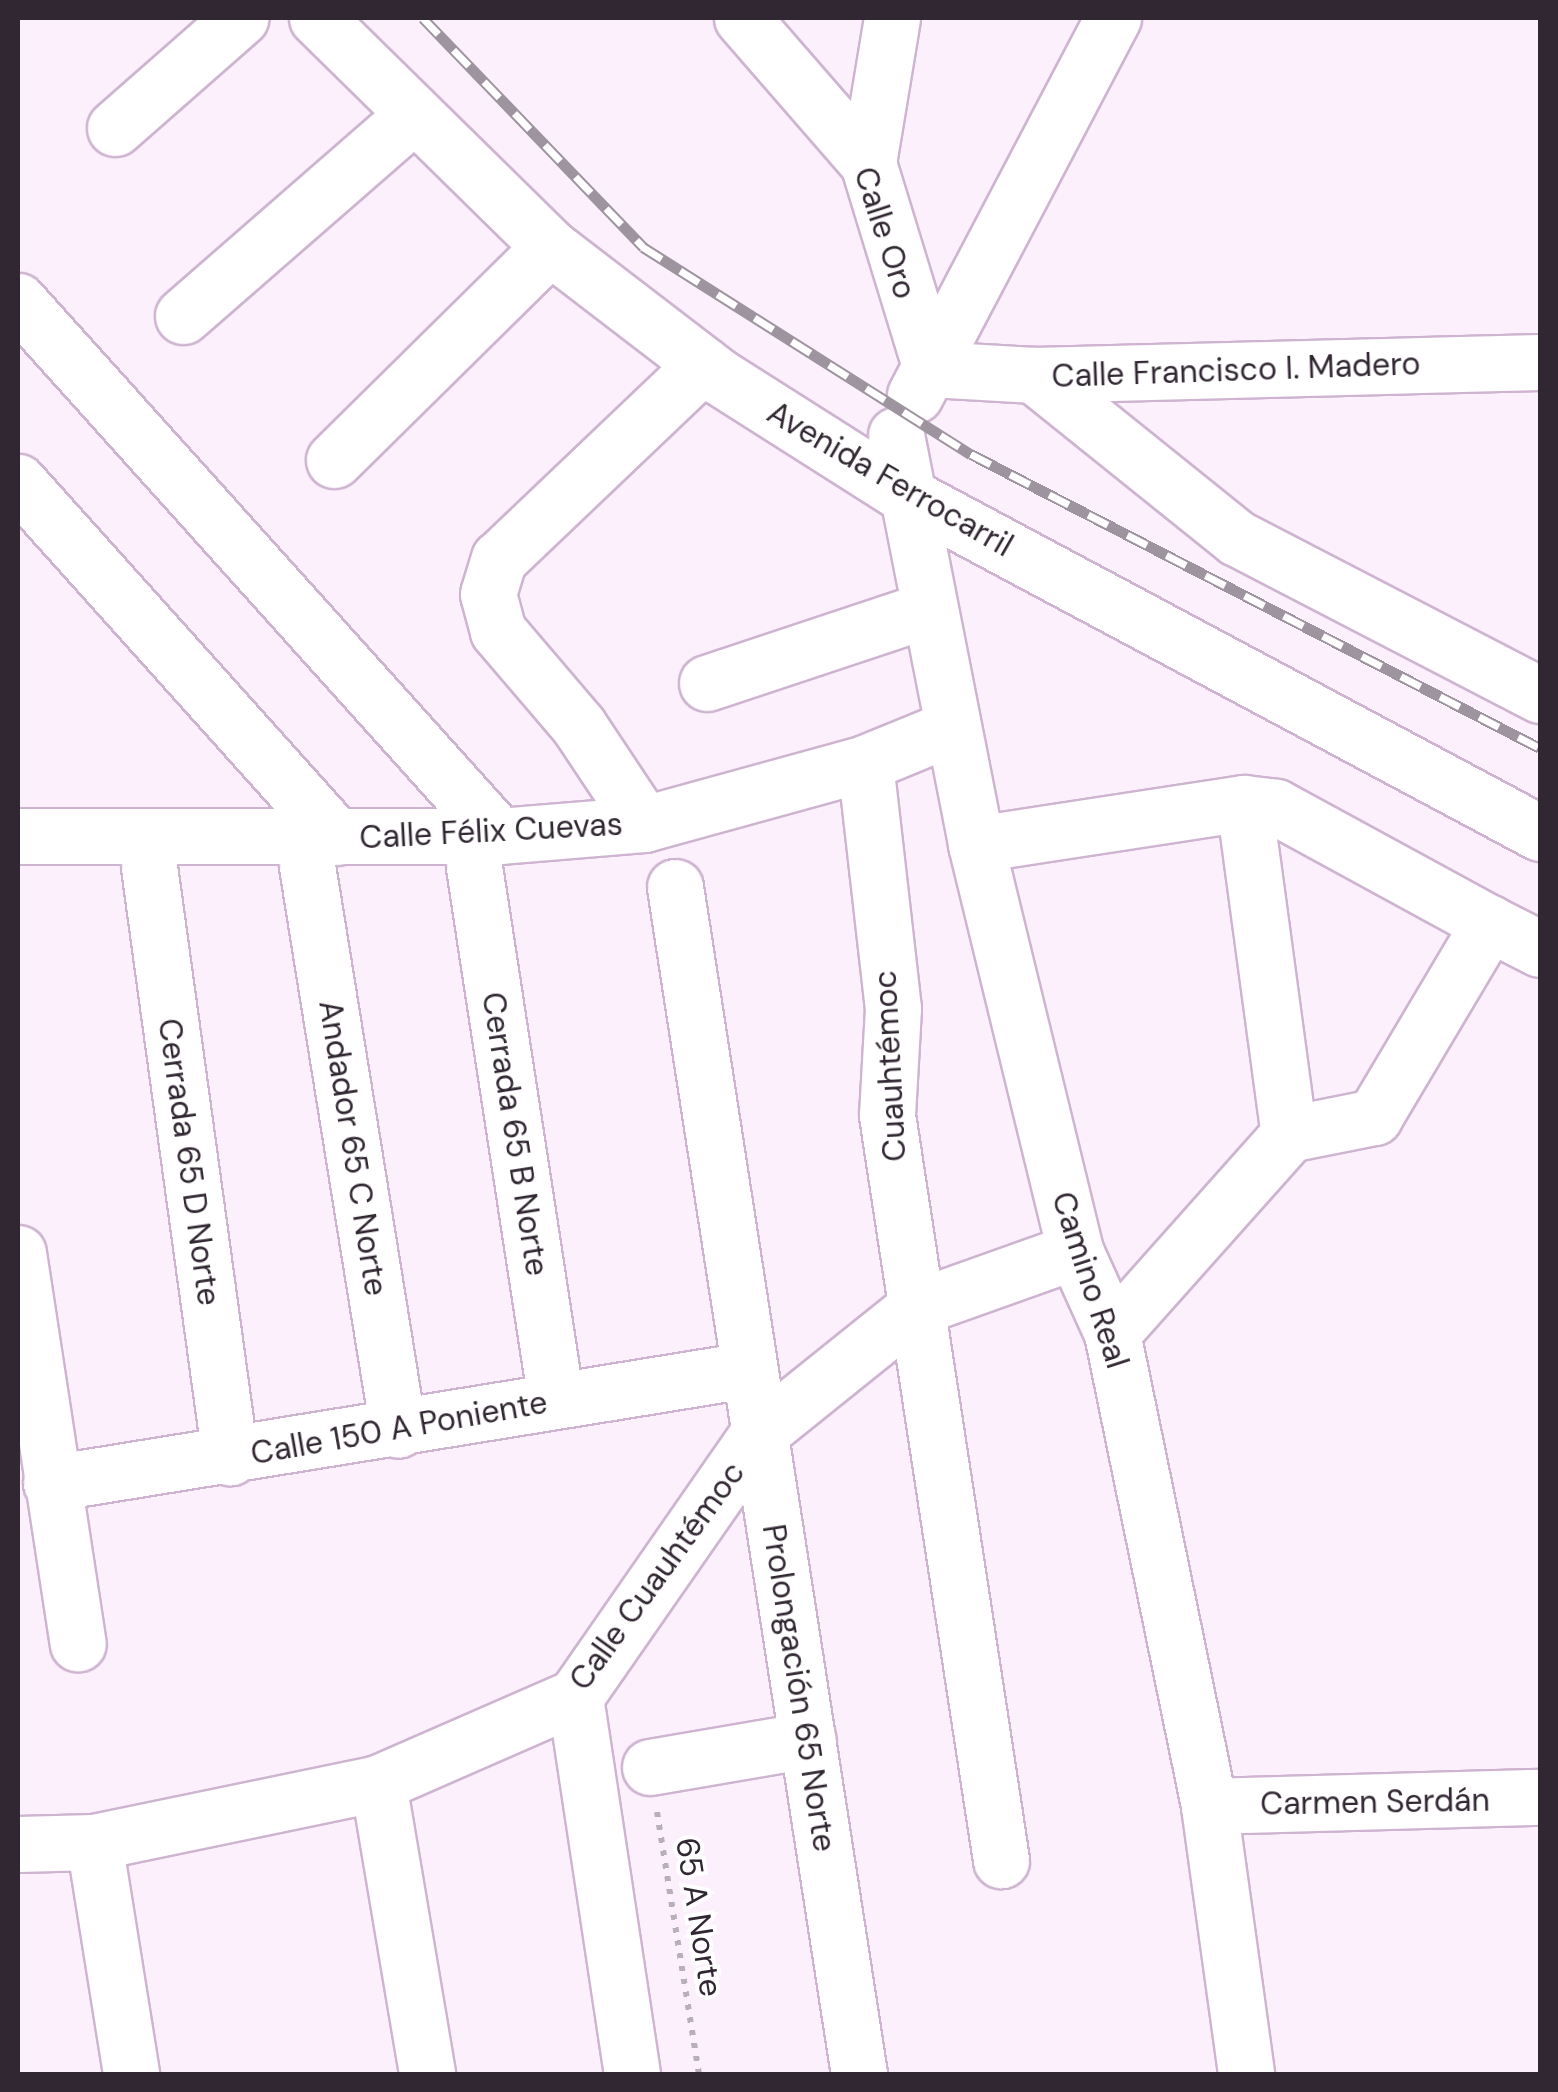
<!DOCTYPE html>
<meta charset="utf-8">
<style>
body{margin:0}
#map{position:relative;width:1558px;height:2092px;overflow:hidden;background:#fbf0fc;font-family:"DM Sans",sans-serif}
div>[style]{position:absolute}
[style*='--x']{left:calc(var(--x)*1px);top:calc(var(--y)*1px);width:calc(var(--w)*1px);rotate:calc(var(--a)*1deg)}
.path>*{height:6px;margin-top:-3px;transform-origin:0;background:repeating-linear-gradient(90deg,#b9afba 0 5px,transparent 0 13px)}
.roads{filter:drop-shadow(2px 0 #ceb4d0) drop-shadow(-2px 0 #ceb4d0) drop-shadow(0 2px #ceb4d0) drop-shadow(0 -2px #ceb4d0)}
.minor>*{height:55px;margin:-27.5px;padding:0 27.5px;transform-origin:27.5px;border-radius:27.5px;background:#fff}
.rail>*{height:11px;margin-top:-5.5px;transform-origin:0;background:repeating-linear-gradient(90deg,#fff 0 22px,#9e949f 0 44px);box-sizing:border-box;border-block:2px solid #9e949f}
span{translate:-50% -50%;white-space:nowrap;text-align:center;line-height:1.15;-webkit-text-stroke:8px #fff;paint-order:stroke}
.street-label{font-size:32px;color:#312732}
.frame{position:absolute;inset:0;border:20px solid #312732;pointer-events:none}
</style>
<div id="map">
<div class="path">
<i style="--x:657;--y:1812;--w:265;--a:80.9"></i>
</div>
<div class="roads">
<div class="minor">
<i style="--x:317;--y:18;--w:327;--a:44.5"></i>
<i style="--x:550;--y:247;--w:212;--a:37.5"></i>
<i style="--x:718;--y:376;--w:217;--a:32.4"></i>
<i style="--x:901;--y:492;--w:724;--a:28.09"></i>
<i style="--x:742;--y:18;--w:192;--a:49"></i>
<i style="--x:868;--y:163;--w:215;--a:73"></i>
<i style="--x:115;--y:128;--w:167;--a:-41.3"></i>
<i style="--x:868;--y:163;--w:147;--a:-80.6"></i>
<i style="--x:18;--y:301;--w:719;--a:48.04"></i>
<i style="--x:183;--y:316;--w:303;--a:-41.1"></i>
<i style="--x:931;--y:369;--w:103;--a:3.3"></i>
<i style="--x:1034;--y:375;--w:506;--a:-1.47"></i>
<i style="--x:1034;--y:375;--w:260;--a:38.8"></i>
<i style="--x:1237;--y:538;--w:341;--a:27.4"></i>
<i style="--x:915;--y:395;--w:426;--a:-62.3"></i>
<i style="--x:896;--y:435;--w:417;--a:78.9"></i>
<i style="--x:976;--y:844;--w:419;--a:76.3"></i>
<i style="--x:1075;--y:1251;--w:90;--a:65.7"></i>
<i style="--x:1112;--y:1333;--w:483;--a:78.4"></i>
<i style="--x:1209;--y:1806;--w:271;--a:82.1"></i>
<i style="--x:334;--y:460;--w:303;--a:-44.6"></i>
<i style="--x:18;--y:482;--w:477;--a:48.1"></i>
<i style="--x:707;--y:683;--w:231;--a:-18.4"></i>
<i style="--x:865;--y:763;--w:247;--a:83.5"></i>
<i style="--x:893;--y:1008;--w:107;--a:93.2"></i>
<i style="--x:887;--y:1115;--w:754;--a:81.3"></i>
<i style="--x:1244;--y:803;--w:334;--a:82.3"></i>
<i style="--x:644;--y:824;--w:118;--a:-123.6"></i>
<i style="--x:579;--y:726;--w:125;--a:-130.5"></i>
<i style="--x:498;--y:631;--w:38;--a:-105"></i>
<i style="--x:488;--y:594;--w:37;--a:-73"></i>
<i style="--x:499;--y:559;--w:282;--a:-43.6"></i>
<i style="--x:18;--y:836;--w:481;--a:0"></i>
<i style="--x:499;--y:836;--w:145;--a:-4.7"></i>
<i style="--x:644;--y:824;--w:229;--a:-15.4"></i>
<i style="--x:865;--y:763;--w:90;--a:-22.3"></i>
<i style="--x:976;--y:844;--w:271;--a:-8.7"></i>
<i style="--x:1244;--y:803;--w:32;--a:7"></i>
<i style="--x:1276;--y:807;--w:243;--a:28.6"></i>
<i style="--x:307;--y:866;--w:571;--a:80.83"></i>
<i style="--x:149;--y:867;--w:596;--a:82.18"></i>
<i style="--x:474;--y:867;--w:540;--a:81.27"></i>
<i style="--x:675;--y:887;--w:1201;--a:81.19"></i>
<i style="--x:18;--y:1253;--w:395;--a:81.3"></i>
<i style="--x:1112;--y:1333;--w:266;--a:-48.3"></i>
<i style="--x:1289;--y:1134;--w:87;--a:-11.3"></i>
<i style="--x:1374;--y:1117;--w:226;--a:-59.3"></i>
<i style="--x:1489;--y:923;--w:57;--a:27"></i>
<i style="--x:51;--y:1483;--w:704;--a:-9.23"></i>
<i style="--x:575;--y:1697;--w:381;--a:81.4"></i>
<i style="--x:650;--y:1767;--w:160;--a:-9.7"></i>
<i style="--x:378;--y:1783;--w:295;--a:80.4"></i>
<i style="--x:1209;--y:1806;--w:331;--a:-1.6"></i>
<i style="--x:94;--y:1842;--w:235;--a:80.9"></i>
<i style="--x:18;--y:1844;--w:76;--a:-1.5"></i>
<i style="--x:94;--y:1842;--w:290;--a:-11.7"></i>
<i style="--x:378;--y:1783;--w:215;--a:-23.6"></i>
<i style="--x:575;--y:1697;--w:319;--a:-55.2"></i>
<i style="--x:757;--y:1435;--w:203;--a:-38.8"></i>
<i style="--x:915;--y:1308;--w:170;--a:-19.6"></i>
</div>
</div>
<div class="rail">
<i style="--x:423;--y:18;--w:318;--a:46.1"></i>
<i style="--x:643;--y:247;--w:388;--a:32.3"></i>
<i style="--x:971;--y:454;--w:640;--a:27.33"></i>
</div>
<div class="street-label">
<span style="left:885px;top:233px;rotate:72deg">Calle Oro</span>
<span style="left:1236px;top:370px;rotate:-2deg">Calle Francisco I. Madero</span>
<span style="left:890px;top:479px;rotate:30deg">Avenida Ferrocarril</span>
<span style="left:491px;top:831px;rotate:-3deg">Calle Félix Cuevas</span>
<span style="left:890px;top:1066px;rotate:-93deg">Cuauhtémoc</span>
<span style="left:515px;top:1134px;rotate:81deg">Cerrada 65 B Norte</span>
<span style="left:353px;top:1148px;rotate:81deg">Andador 65 C Norte</span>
<span style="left:189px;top:1162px;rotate:82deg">Cerrada 65 D Norte</span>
<span style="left:1090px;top:1280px;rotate:72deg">Camino Real</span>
<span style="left:399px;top:1428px;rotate:-10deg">Calle 150 A Poniente</span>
<span style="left:657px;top:1576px;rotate:-54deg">Calle Cuauhtémoc</span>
<span style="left:799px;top:1688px;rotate:81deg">Prolongación 65 Norte</span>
<span style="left:1375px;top:1802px;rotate:-1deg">Carmen Serdán</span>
<span style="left:699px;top:1917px;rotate:81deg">65 A Norte</span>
</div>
<div class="frame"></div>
</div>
